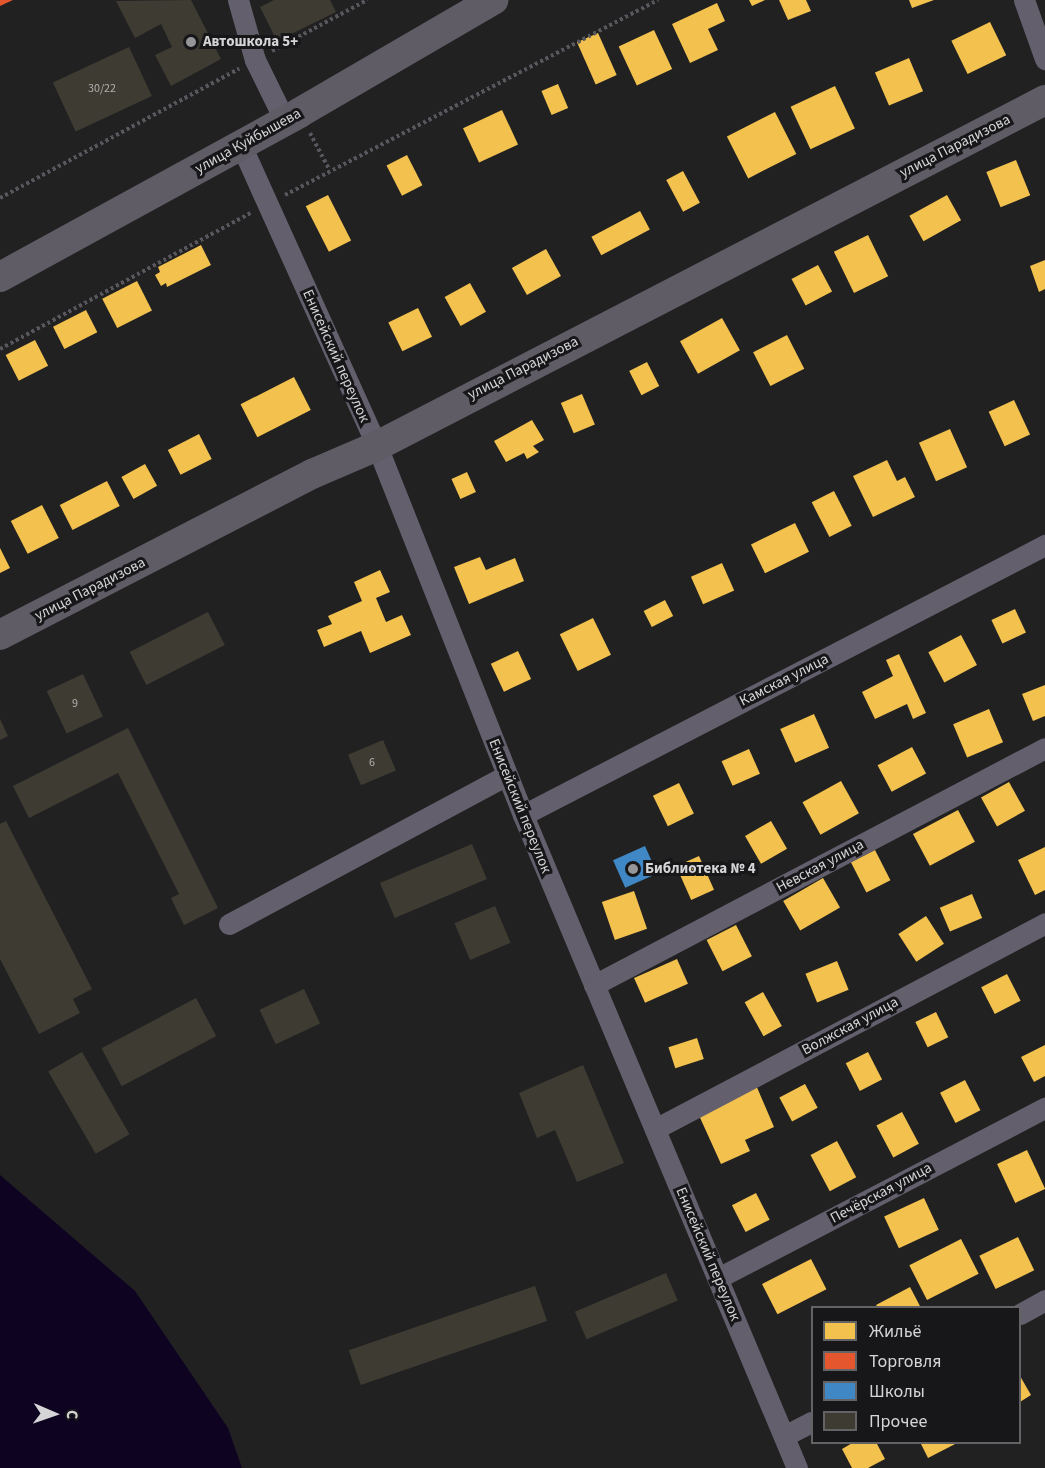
<!DOCTYPE html>
<meta charset="utf-8">
<style>
body{margin:0}
#map{position:relative;width:1045px;height:1468px;overflow:hidden;background:#212122;font-family:"Source Sans 3",sans-serif}
div>[style]{position:absolute}
[style*='--x']{left:calc(var(--x)*1px);top:calc(var(--y)*1px);width:calc(var(--w)*1px);rotate:calc(var(--a)*1deg)}
.water>*{inset:0;background:#0e0321}
.homes>*{inset:0;background:#f2c14e;transform-origin:0 0}
.shops>*{inset:0;background:#e4572e}
.schools>*{inset:0;background:#3f88c5;transform-origin:0 0}
.building>*{inset:0;background:#3e3c32;transform-origin:0 0}
.path>*{height:4px;margin-top:-2px;transform-origin:0;background:repeating-linear-gradient(90deg,#58575e 0 3px,transparent 0 6px)}
.minor>*{height:21px;margin:-10.5px;padding:0 10.5px;transform-origin:10.5px;border-radius:10.5px;background:#635f6c}
.highway>*{height:30px;margin:-15px;padding:0 15px;transform-origin:15px;border-radius:15px;background:#5f5c66}
.dots>*{width:16px;height:16px;translate:-50% -50%;box-sizing:border-box;border:3px solid #17171a;border-radius:50%}
span{translate:-50% -50%;white-space:nowrap;text-align:center;line-height:1.15;-webkit-text-stroke:6px #17171a;paint-order:stroke}
.number-label{font-size:12px;color:#afafae}
.number-label span{-webkit-text-stroke-width:0}
.poi-label{font-size:15px;color:#d5d5d7;font-weight:700}
.left{translate:0 -50%;text-align:left}
.street-label{font-size:15px;color:#d5d5d7}
.legend{position:absolute;left:811px;top:1306px;width:210px;height:138px;box-sizing:border-box;background:#17171a;border:2px solid #636366;margin:0;padding:8px 10px;list-style:none;font-size:18px;color:#d5d5d7}
.legend li{display:flex;align-items:center;gap:12px;height:30px}
.legend b{width:30px;border:2px solid #636366}
.north{position:absolute;left:24px;top:1384px;width:60px;height:60px;-webkit-text-stroke:4px #17171a;paint-order:stroke;rotate:92deg;font-size:16px;font-weight:700;line-height:24px;text-align:center;color:#d5d5d7}
.north::after{content:'';display:block;margin:auto;width:21px;height:27px;background:#d5d5d7;clip-path:polygon(50% 0,100% 100%,50% 72%,0 100%)}
</style>
<div id="map">
<div class="water">
<i style="clip-path:polygon(0 1175px,135px 1291px,228px 1428px,242px 1468px,0 1468px)"></i>
</div>
<div class="homes">
<i style="clip-path:polygon(749px 0,765px 0,752px 6px)"></i>
<i style="clip-path:polygon(779px 0,806px 0,811px 11px,788px 20px)"></i>
<i style="clip-path:polygon(909px 0,934px 0,912px 8px)"></i>
<i style="clip-path:polygon(717px 3px,725px 21px,708px 29px,718px 50px,690px 63px,672px 24px)"></i>
<i style="left:990px;top:22px;width:37px;height:43px;rotate:64deg"></i>
<i style="left:654px;top:30px;width:43px;height:39px;rotate:65deg"></i>
<i style="left:598px;top:33px;width:46px;height:23px;rotate:66deg"></i>
<i style="left:909px;top:58px;width:36px;height:37px;rotate:67deg"></i>
<i style="left:558px;top:84px;width:26px;height:18px;rotate:67deg"></i>
<i style="left:835px;top:86px;width:47px;height:49px;rotate:65deg"></i>
<i style="left:502px;top:110px;width:38px;height:43px;rotate:65deg"></i>
<i style="left:775px;top:112px;width:47px;height:54px;rotate:63deg"></i>
<i style="left:407px;top:155px;width:34px;height:23px;rotate:63deg"></i>
<i style="left:1016px;top:160px;width:38px;height:32px;rotate:68deg"></i>
<i style="left:683px;top:171px;width:36px;height:19px;rotate:62deg"></i>
<i style="left:328px;top:195px;width:51px;height:25px;rotate:63deg"></i>
<i style="left:947px;top:195px;width:29px;height:43px;rotate:61deg"></i>
<i style="left:640px;top:211px;width:21px;height:55px;rotate:62deg"></i>
<i style="left:868px;top:235px;width:46px;height:38px;rotate:64deg"></i>
<i style="clip-path:polygon(201px 245px,211px 265px,167px 287px,166px 283px,161px 286px,155px 275px,160px 272px,158px 267px)"></i>
<i style="left:546px;top:249px;width:31px;height:39px;rotate:61deg"></i>
<i style="clip-path:polygon(1045px 260px,1045px 289px,1039px 292px,1030px 266px)"></i>
<i style="left:818px;top:265px;width:30px;height:30px;rotate:62deg"></i>
<i style="left:137px;top:281px;width:33px;height:39px;rotate:63deg"></i>
<i style="left:470px;top:283px;width:33px;height:29px;rotate:61deg"></i>
<i style="left:418px;top:308px;width:32px;height:33px;rotate:64deg"></i>
<i style="left:86px;top:310px;width:25px;height:37px;rotate:63deg"></i>
<i style="left:722px;top:318px;width:37px;height:48px;rotate:61deg"></i>
<i style="left:787px;top:335px;width:38px;height:38px;rotate:63deg"></i>
<i style="left:35px;top:340px;width:29px;height:33px;rotate:63deg"></i>
<i style="left:647px;top:362px;width:27px;height:20px;rotate:63deg"></i>
<i style="left:294px;top:377px;width:37px;height:60px;rotate:63deg"></i>
<i style="left:582px;top:394px;width:33px;height:23px;rotate:67deg"></i>
<i style="left:1014px;top:400px;width:38px;height:28px;rotate:65deg"></i>
<i style="clip-path:polygon(532px 420px,544px 440px,533px 446px,539px 452px,527px 459px,524px 453px,506px 462px,494px 441px)"></i>
<i style="left:950px;top:429px;width:42px;height:34px;rotate:66deg"></i>
<i style="left:199px;top:434px;width:28px;height:35px;rotate:63deg"></i>
<i style="clip-path:polygon(887px 460px,897px 481px,905px 477px,915px 497px,873px 517px,853px 476px)"></i>
<i style="left:145px;top:464px;width:25px;height:27px;rotate:61deg"></i>
<i style="left:467px;top:472px;width:22px;height:17px;rotate:66deg"></i>
<i style="left:107px;top:481px;width:28px;height:53px;rotate:63deg"></i>
<i style="left:834px;top:491px;width:39px;height:25px;rotate:63deg"></i>
<i style="left:42px;top:505px;width:37px;height:35px;rotate:63deg"></i>
<i style="left:795px;top:523px;width:32px;height:49px;rotate:64deg"></i>
<i style="clip-path:polygon(0 548px,10px 568px,0 573px)"></i>
<i style="clip-path:polygon(480px 557px,486px 570px,515px 558px,524px 581px,469px 604px,454px 567px)"></i>
<i style="left:722px;top:563px;width:30px;height:34px;rotate:66deg"></i>
<i style="clip-path:polygon(380px 570px,390px 592px,376px 598px,386px 622px,402px 615px,411px 635px,370px 653px,361px 631px,324px 647px,317px 630px,332px 624px,328px 616px,362px 601px,354px 582px)"></i>
<i style="left:665px;top:600px;width:18px;height:24px;rotate:63deg"></i>
<i style="left:1015px;top:609px;width:26px;height:26px;rotate:65deg"></i>
<i style="left:593px;top:618px;width:41px;height:37px;rotate:64deg"></i>
<i style="left:961px;top:635px;width:34px;height:37px;rotate:62deg"></i>
<i style="left:518px;top:651px;width:31px;height:30px;rotate:65deg"></i>
<i style="clip-path:polygon(899px 654px,926px 713px,913px 719px,907px 704px,875px 719px,862px 692px,893px 676px,886px 660px)"></i>
<i style="clip-path:polygon(1045px 685px,1045px 716px,1033px 721px,1022px 694px)"></i>
<i style="left:989px;top:709px;width:36px;height:39px;rotate:67deg"></i>
<i style="left:814px;top:714px;width:37px;height:37px;rotate:66deg"></i>
<i style="left:912px;top:747px;width:30px;height:39px;rotate:62deg"></i>
<i style="left:749px;top:749px;width:27px;height:30px;rotate:66deg"></i>
<i style="left:841px;top:781px;width:37px;height:44px;rotate:61deg"></i>
<i style="left:1009px;top:782px;width:33px;height:32px;rotate:61deg"></i>
<i style="left:679px;top:783px;width:34px;height:29px;rotate:64deg"></i>
<i style="left:958px;top:810px;width:36px;height:51px;rotate:62deg"></i>
<i style="left:771px;top:821px;width:32px;height:30px;rotate:60deg"></i>
<i style="clip-path:polygon(1045px 847px,1045px 890px,1035px 895px,1018px 860px)"></i>
<i style="left:875px;top:850px;width:34px;height:27px;rotate:63deg"></i>
<i style="left:699px;top:856px;width:37px;height:25px;rotate:66deg"></i>
<i style="left:823px;top:878px;width:34px;height:46px;rotate:60deg"></i>
<i style="left:634px;top:891px;width:40px;height:34px;rotate:71deg"></i>
<i style="left:972px;top:894px;width:26px;height:35px;rotate:67deg"></i>
<i style="left:926px;top:916px;width:33px;height:33px;rotate:57deg"></i>
<i style="left:736px;top:925px;width:35px;height:33px;rotate:63deg"></i>
<i style="left:677px;top:959px;width:27px;height:47px;rotate:66deg"></i>
<i style="left:837px;top:961px;width:31px;height:34px;rotate:68deg"></i>
<i style="left:1007px;top:974px;width:30px;height:29px;rotate:63deg"></i>
<i style="left:763px;top:992px;width:39px;height:21px;rotate:61deg"></i>
<i style="left:936px;top:1012px;width:28px;height:23px;rotate:64deg"></i>
<i style="left:697px;top:1038px;width:22px;height:30px;rotate:72deg"></i>
<i style="clip-path:polygon(1045px 1045px,1045px 1076px,1034px 1082px,1021px 1057px)"></i>
<i style="left:868px;top:1052px;width:31px;height:25px;rotate:63deg"></i>
<i style="left:965px;top:1080px;width:34px;height:28px;rotate:63deg"></i>
<i style="left:805px;top:1084px;width:27px;height:29px;rotate:62deg"></i>
<i style="clip-path:polygon(756px 1085px,774px 1127px,745px 1140px,750px 1151px,721px 1164px,697px 1111px)"></i>
<i style="left:902px;top:1112px;width:36px;height:29px;rotate:62deg"></i>
<i style="left:837px;top:1141px;width:41px;height:30px;rotate:62deg"></i>
<i style="left:1027px;top:1150px;width:43px;height:33px;rotate:65deg"></i>
<i style="left:756px;top:1193px;width:30px;height:27px;rotate:63deg"></i>
<i style="left:924px;top:1198px;width:35px;height:44px;rotate:65deg"></i>
<i style="left:1018px;top:1237px;width:37px;height:43px;rotate:64deg"></i>
<i style="left:961px;top:1239px;width:39px;height:58px;rotate:63deg"></i>
<i style="left:811px;top:1259px;width:34px;height:55px;rotate:63deg"></i>
<i style="clip-path:polygon(910px 1287px,921px 1308px,878px 1308px,876px 1305px)"></i>
<i style="clip-path:polygon(1020px 1376px,1031px 1395px,1020px 1402px)"></i>
<i style="clip-path:polygon(854px 1442px,876px 1442px,885px 1459px,868px 1468px,852px 1468px,842px 1449px)"></i>
<i style="clip-path:polygon(920px 1442px,959px 1442px,928px 1458px)"></i>
</div>
<div class="shops">
<i style="clip-path:polygon(0 0,13px 0,0 6px)"></i>
</div>
<div class="schools">
<i style="left:645px;top:846px;width:30px;height:35px;rotate:66deg"></i>
</div>
<div class="building">
<i style="clip-path:polygon(191px 0,221px 59px,171px 86px,155px 55px,172px 47px,161px 24px,135px 38px,116px 1px)"></i>
<i style="clip-path:polygon(274px 0,330px 0,336px 12px,277px 41px,260px 7px)"></i>
<i style="left:129px;top:47px;width:54px;height:84px;rotate:65deg"></i>
<i style="left:208px;top:612px;width:37px;height:88px;rotate:63deg"></i>
<i style="left:83px;top:674px;width:47px;height:40px;rotate:65deg"></i>
<i style="clip-path:polygon(0 719px,8px 736px,0 740px)"></i>
<i style="clip-path:polygon(128px 728px,218px 908px,184px 925px,171px 898px,179px 894px,118px 773px,29px 818px,13px 786px)"></i>
<i style="left:383px;top:740px;width:33px;height:38px;rotate:67deg"></i>
<i style="clip-path:polygon(6px 821px,92px 989px,73px 999px,80px 1013px,39px 1034px,0 959px,0 824px)"></i>
<i style="left:472px;top:844px;width:38px;height:100px;rotate:67deg"></i>
<i style="left:495px;top:906px;width:40px;height:44px;rotate:67deg"></i>
<i style="left:304px;top:989px;width:38px;height:49px;rotate:65deg"></i>
<i style="left:196px;top:998px;width:43px;height:107px;rotate:62deg"></i>
<i style="left:82px;top:1052px;width:95px;height:39px;rotate:60deg"></i>
<i style="clip-path:polygon(583px 1065px,624px 1163px,577px 1182px,555px 1130px,537px 1138px,519px 1093px)"></i>
<i style="left:666px;top:1273px;width:30px;height:99px;rotate:67deg"></i>
<i style="left:535px;top:1286px;width:37px;height:197px;rotate:71deg"></i>
</div>
<div class="path">
<i style="--x:272;--y:51;--w:108;--a:-28.2"></i>
<i style="--x:310;--y:133;--w:41;--a:62.2"></i>
<i style="--x:285;--y:195;--w:421;--a:-27.6"></i>
<i style="--x:0;--y:198;--w:272;--a:-28.4"></i>
<i style="--x:0;--y:349;--w:285;--a:-28.5"></i>
</div>
<div class="minor">
<i style="--x:238;--y:0;--w:62;--a:74.2"></i>
<i style="--x:255;--y:60;--w:68;--a:63.8"></i>
<i style="--x:1024;--y:0;--w:63;--a:70.4"></i>
<i style="--x:241;--y:145;--w:330;--a:65.7"></i>
<i style="--x:377;--y:446;--w:397;--a:68.4"></i>
<i style="--x:523;--y:815;--w:708;--a:67.24"></i>
<i style="--x:523;--y:815;--w:588;--a:-27.35"></i>
<i style="--x:229;--y:924;--w:315;--a:-28.2"></i>
<i style="--x:594;--y:985;--w:509;--a:-27.72"></i>
<i style="--x:655;--y:1129;--w:441;--a:-27.8"></i>
<i style="--x:718;--y:1278;--w:369;--a:-27.5"></i>
<i style="--x:1020;--y:1314;--w:29;--a:-29"></i>
<i style="--x:784;--y:1436;--w:31;--a:-27"></i>
</div>
<div class="highway">
<i style="--x:0;--y:277;--w:341;--a:-28.7"></i>
<i style="--x:299;--y:113;--w:225;--a:-30.2"></i>
<i style="--x:0;--y:635;--w:351;--a:-27.3"></i>
<i style="--x:312;--y:474;--w:71;--a:-23.3"></i>
<i style="--x:377;--y:446;--w:752;--a:-27.38"></i>
</div>
<div class="dots">
<i style="left:191px;top:42px;background:#969698"></i>
<i style="left:633px;top:869px;background:#969698"></i>
</div>
<div class="number-label">
<span style="left:102px;top:89px">30/22</span>
<span style="left:75px;top:704px">9</span>
<span style="left:372px;top:763px">6</span>
</div>
<div class="poi-label">
<span class="left" style="left:203px;top:42px">Автошкола 5+</span>
<span class="left" style="left:645px;top:869px">Библиотека № 4</span>
</div>
<div class="street-label">
<span style="left:248px;top:141px;rotate:-29deg">улица Куйбышева</span>
<span style="left:955px;top:146px;rotate:-27deg">улица Парадизова</span>
<span style="left:336px;top:356px;rotate:66deg">Енисейский переулок</span>
<span style="left:523px;top:368px;rotate:-27deg">улица Парадизова</span>
<span style="left:90px;top:589px;rotate:-27deg">улица Парадизова</span>
<span style="left:784px;top:680px;rotate:-27deg">Камская улица</span>
<span style="left:520px;top:806px;rotate:68deg">Енисейский переулок</span>
<span style="left:820px;top:866px;rotate:-28deg">Невская улица</span>
<span style="left:850px;top:1026px;rotate:-28deg">Волжская улица</span>
<span style="left:881px;top:1193px;rotate:-28deg">Печёрская улица</span>
<span style="left:708px;top:1254px;rotate:67deg">Енисейский переулок</span>
</div>
<ul class="legend">
<li><b style="height:16px;background:#f2c14e"></b>Жильё</li>
<li><b style="height:16px;background:#e4572e"></b>Торговля</li>
<li><b style="height:16px;background:#3f88c5"></b>Школы</li>
<li><b style="height:16px;background:#3e3c32"></b>Прочее</li>
</ul>
<div class="north">С</div>
</div>
